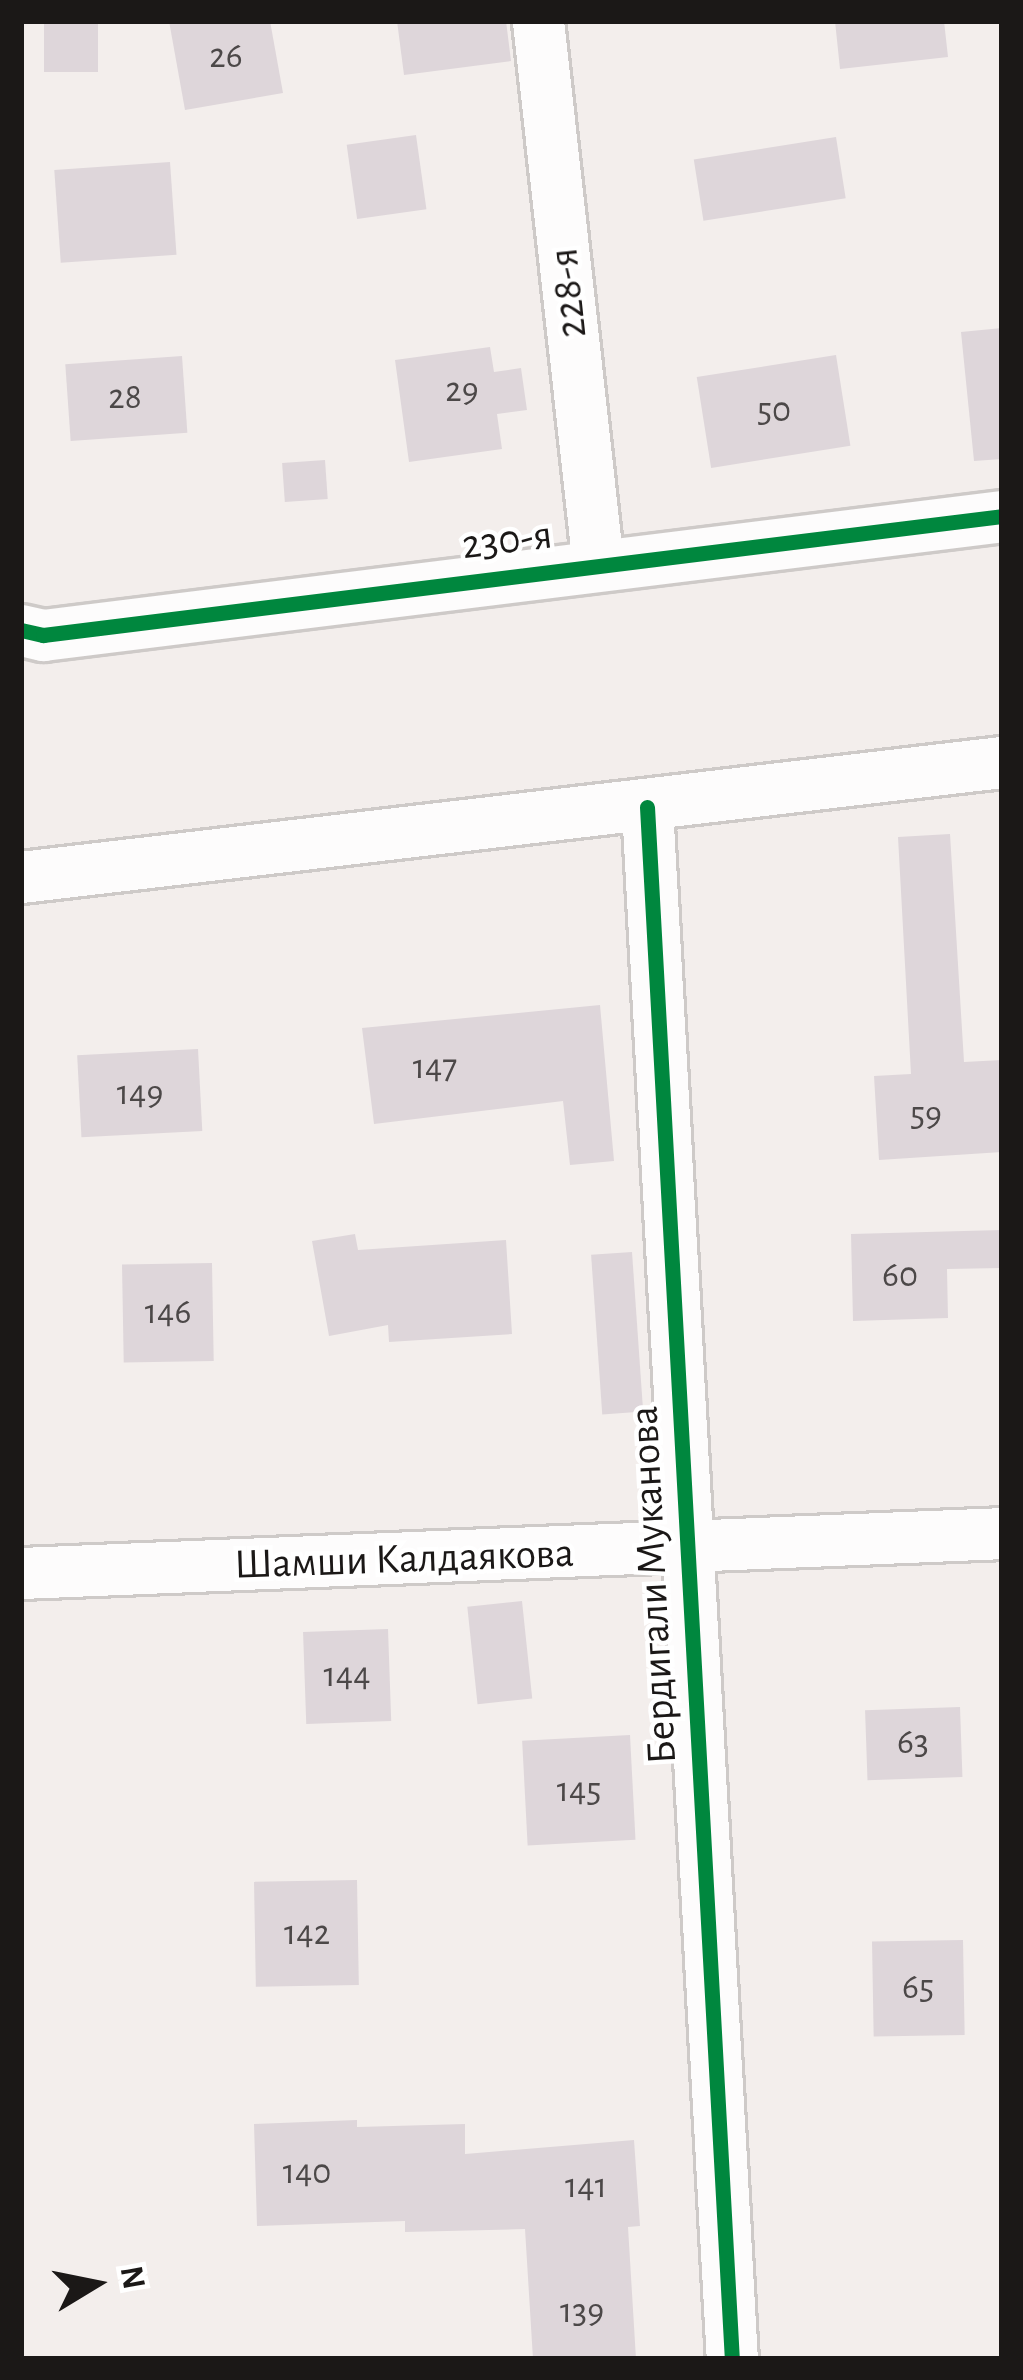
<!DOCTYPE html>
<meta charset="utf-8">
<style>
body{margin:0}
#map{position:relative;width:1023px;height:2380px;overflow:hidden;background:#f3eeec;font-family:"Alegreya Sans",sans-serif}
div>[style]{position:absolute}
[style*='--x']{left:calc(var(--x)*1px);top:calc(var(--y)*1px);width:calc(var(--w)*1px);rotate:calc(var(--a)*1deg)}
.building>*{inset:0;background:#ded6da;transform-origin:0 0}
.roads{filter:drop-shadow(3px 0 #cecac8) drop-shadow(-3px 0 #cecac8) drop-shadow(0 3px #cecac8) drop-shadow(0 -3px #cecac8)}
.minor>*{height:51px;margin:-25.5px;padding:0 25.5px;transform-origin:25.5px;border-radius:25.5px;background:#fdfcfc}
.cycleway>*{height:15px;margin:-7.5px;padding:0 7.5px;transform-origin:7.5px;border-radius:7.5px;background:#00873e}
span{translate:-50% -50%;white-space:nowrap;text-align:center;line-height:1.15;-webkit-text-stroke:9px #fff;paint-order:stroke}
.number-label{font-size:36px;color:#4c4848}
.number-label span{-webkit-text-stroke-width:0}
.street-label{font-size:42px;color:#1b1817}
.frame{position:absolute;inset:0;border:24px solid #1b1817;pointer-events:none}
.north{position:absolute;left:36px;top:2224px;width:120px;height:120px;-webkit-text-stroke:9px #fff;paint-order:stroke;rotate:80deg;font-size:33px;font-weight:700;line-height:48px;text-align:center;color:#1b1817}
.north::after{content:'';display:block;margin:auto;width:42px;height:54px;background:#1b1817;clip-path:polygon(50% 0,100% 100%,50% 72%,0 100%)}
</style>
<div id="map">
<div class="building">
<i style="left:44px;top:21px;width:54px;height:51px"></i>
<i style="clip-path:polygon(169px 21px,270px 21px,283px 93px,185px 110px)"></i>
<i style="clip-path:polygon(397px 21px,506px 21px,511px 61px,404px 75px)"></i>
<i style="clip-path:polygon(835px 21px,944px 21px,948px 57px,840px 69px)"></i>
<i style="left:416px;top:135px;width:75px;height:70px;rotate:82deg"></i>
<i style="left:836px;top:137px;width:62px;height:144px;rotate:81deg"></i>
<i style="left:170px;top:162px;width:93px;height:116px;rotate:86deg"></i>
<i style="clip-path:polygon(1002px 328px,1002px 459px,974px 461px,961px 332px)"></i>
<i style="clip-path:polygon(490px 347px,494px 372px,521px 368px,527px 410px,497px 414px,502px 449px,409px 462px,395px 360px)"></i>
<i style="left:836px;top:355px;width:92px;height:141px;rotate:81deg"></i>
<i style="left:182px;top:356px;width:77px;height:117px;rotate:86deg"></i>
<i style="left:325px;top:460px;width:39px;height:43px;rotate:86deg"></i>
<i style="clip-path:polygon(950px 834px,964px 1062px,1002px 1060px,1002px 1152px,879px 1160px,874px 1076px,911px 1074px,898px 837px)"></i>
<i style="clip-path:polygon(600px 1005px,614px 1161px,570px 1165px,563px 1101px,374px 1124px,362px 1028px)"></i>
<i style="left:198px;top:1049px;width:82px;height:121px;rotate:87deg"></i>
<i style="clip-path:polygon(1002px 1230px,1002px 1268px,947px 1269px,948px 1318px,853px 1321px,851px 1234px)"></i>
<i style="clip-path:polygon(355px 1234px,358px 1250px,506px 1240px,512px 1334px,389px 1342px,388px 1325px,329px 1336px,312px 1241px)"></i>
<i style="left:632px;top:1252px;width:160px;height:41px;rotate:86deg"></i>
<i style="left:212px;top:1263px;width:98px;height:90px;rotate:89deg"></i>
<i style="left:522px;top:1601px;width:98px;height:55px;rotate:84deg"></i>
<i style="left:388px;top:1629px;width:92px;height:85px;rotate:88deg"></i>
<i style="left:960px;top:1707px;width:70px;height:95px;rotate:88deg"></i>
<i style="left:630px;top:1735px;width:105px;height:108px;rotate:87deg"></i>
<i style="left:357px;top:1880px;width:105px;height:103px;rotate:89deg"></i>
<i style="left:963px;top:1940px;width:95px;height:91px;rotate:89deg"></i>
<i style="clip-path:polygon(357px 2120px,357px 2127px,465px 2124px,465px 2154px,634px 2140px,640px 2226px,628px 2227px,636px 2359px,533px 2359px,525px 2229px,405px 2232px,405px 2221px,257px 2226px,254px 2124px)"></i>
</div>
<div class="roads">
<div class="minor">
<i style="--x:538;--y:21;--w:547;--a:83.71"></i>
<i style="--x:21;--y:630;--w:23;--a:13"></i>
<i style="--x:43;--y:635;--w:966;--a:-7.07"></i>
<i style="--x:647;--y:807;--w:1554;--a:86.87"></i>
<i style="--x:21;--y:877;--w:988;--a:-6.69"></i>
<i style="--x:21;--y:1573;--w:982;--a:-2.33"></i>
</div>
</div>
<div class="cycleway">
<i style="--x:21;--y:630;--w:23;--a:13"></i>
<i style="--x:43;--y:635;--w:966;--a:-7.07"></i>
<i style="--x:647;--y:807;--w:1554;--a:86.87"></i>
</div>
<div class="number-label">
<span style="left:226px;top:57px">26</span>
<span style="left:462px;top:391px">29</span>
<span style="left:125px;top:398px">28</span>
<span style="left:774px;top:411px">50</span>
<span style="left:435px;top:1068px">147</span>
<span style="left:140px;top:1094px">149</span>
<span style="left:926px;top:1115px">59</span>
<span style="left:900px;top:1276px">60</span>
<span style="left:168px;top:1313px">146</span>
<span style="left:347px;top:1676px">144</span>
<span style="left:913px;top:1743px">63</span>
<span style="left:579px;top:1791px">145</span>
<span style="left:307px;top:1934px">142</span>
<span style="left:918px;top:1988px">65</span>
<span style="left:307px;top:2173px">140</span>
<span style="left:586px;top:2187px">141</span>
<span style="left:582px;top:2312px">139</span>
</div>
<div class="street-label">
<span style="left:568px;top:293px;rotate:-96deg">228-я</span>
<span style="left:507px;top:540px;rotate:-7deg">230-я</span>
<span style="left:404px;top:1559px;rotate:-2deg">Шамши Калдаякова</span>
<span style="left:653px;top:1585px;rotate:-93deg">Бердигали Муканова</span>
</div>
<div class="frame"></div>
<div class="north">N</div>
</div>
